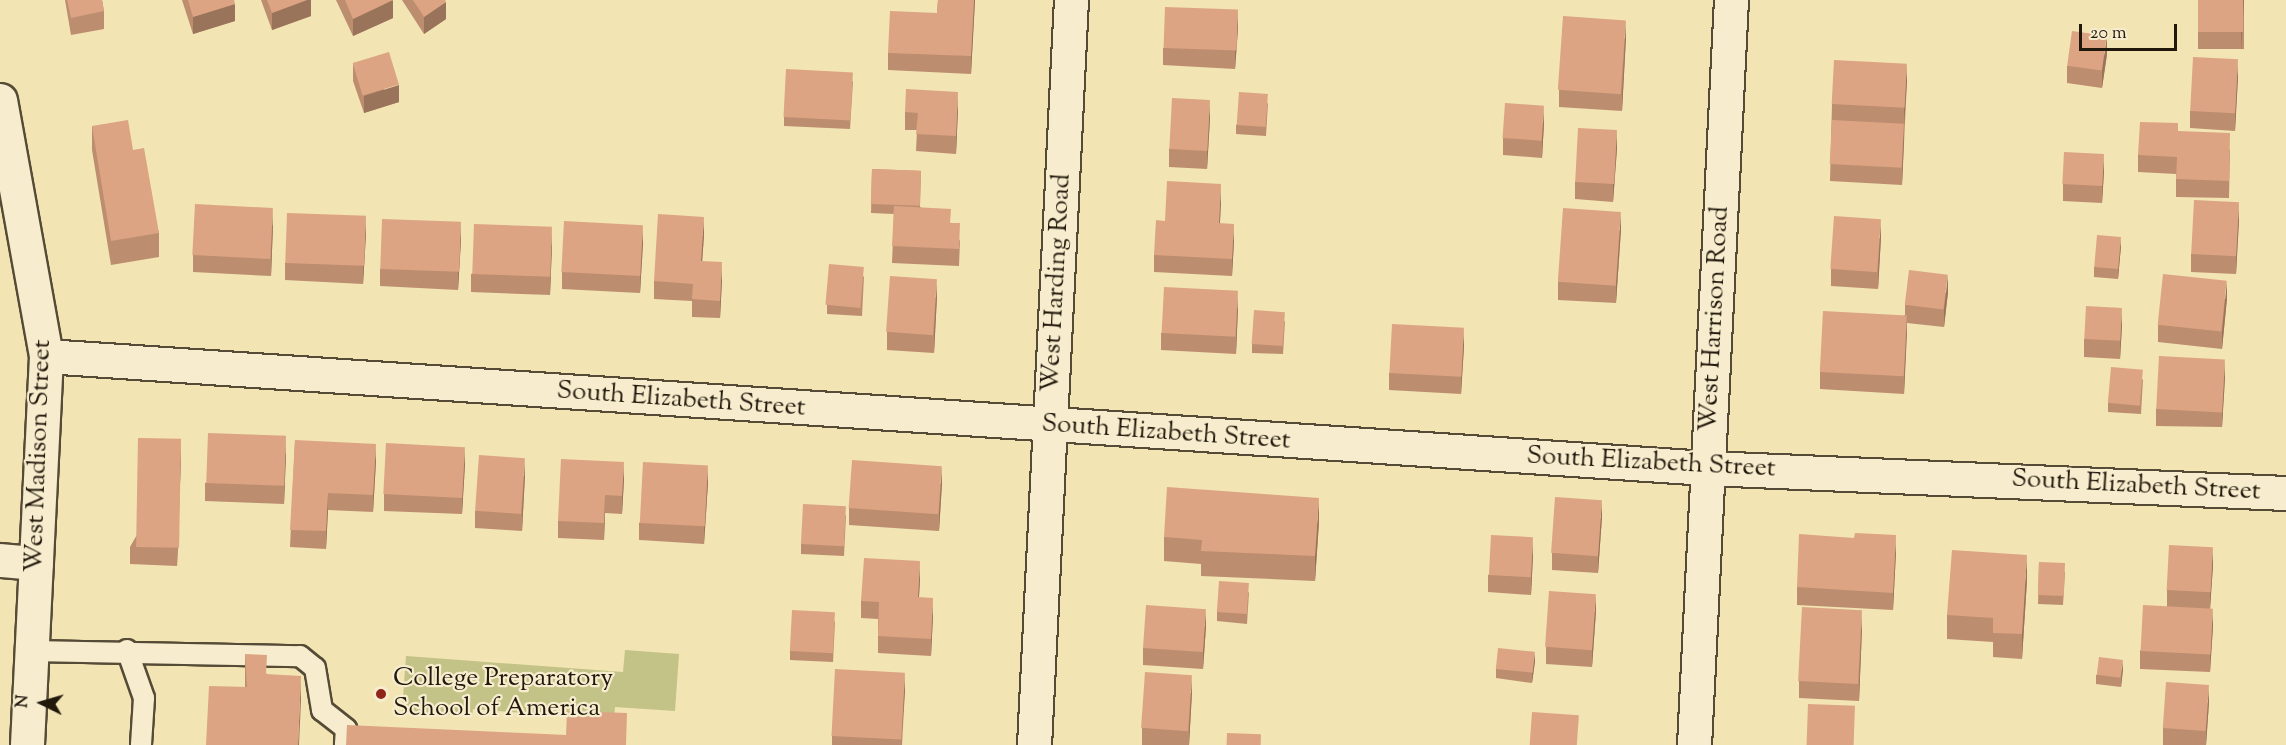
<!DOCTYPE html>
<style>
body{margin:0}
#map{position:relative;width:2286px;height:745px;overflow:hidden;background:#f2e4b3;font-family:"Sorts Mill Goudy",serif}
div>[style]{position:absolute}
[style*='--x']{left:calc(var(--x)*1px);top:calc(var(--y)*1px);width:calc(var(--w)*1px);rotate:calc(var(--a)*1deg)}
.green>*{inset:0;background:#c3c287}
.roads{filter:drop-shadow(2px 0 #554b36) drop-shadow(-2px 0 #554b36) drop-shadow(0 2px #554b36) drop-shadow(0 -2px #554b36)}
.lane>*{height:20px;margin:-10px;padding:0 10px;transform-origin:10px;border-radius:10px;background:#f7edce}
.street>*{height:33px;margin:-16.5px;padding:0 16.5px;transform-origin:16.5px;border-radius:16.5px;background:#f7edce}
.secondary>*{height:33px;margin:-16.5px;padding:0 16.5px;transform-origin:16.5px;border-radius:16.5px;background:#f7edce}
.wall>*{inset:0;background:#bd8d70;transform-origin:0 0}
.shaded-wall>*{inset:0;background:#9a735b}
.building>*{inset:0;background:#dca482;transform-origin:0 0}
.dots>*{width:16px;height:16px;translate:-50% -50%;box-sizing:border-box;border:3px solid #f7edce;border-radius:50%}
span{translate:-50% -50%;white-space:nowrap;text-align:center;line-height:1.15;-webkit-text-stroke:4.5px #f7edce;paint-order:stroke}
.street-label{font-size:26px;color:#21180c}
.poi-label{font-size:26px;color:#21180c}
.left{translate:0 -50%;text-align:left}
.north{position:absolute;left:12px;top:673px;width:60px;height:60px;-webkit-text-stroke:4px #f7edce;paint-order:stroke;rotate:275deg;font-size:16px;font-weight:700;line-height:24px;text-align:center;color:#21180c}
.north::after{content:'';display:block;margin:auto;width:21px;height:27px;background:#21180c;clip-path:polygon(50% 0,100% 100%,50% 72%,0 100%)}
.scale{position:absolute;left:2079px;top:24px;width:98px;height:27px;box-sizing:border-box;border:3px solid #21180c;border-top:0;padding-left:8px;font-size:18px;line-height:21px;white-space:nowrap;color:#21180c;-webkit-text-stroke:4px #f7edce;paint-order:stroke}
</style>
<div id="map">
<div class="green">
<i style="clip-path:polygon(625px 650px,679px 654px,675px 711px,615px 707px,614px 720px,473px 709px,472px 716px,402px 711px,406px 656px,623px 672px)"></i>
</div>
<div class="roads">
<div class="lane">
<i style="--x:127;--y:650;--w:51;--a:70.5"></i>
<i style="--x:144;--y:698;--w:47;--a:93.7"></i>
<i style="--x:32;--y:651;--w:268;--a:1.1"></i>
<i style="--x:300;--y:656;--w:19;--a:39"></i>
<i style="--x:315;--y:668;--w:43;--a:80.5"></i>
<i style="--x:322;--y:710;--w:31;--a:38"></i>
<i style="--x:346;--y:729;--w:16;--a:94"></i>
</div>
<div class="street">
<i style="--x:46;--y:356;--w:1666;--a:3.86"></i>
<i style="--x:1708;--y:468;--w:579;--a:2.48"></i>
<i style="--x:0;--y:560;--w:36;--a:5"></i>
<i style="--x:1034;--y:745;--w:746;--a:-87.16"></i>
<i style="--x:1694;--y:745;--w:746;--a:-87.16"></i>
</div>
<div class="secondary">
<i style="--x:0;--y:100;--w:260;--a:79.8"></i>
<i style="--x:46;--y:356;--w:389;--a:92.8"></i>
</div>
</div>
<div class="wall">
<i style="clip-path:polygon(65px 0,102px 0,104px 11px,104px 29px,71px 35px)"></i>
<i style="clip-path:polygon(182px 0,234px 0,235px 21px,193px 34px)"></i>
<i style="clip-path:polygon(261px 0,311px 0,311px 16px,272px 30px)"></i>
<i style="clip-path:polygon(336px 0,392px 0,393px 18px,353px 36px)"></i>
<i style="clip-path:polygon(402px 0,445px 0,446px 19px,424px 34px)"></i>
<i style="clip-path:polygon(938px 0,975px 0,971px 74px,888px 70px,888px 53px,937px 13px)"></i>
<i style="left:2198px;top:0;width:46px;height:49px"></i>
<i style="clip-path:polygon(1238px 28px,1235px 69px,1163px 65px,1163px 48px)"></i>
<i style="clip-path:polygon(1626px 37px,1622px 111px,1559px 107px,1559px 90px)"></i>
<i style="clip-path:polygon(2107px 54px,2102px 88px,2067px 83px,2067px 66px)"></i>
<i style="clip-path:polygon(353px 64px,399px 102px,364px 113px,353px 81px)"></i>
<i style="clip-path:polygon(2238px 77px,2235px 131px,2190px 128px,2190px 111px)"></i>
<i style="clip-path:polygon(853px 81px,850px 129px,784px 126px,784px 117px)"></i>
<i style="clip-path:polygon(1907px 81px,1902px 185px,1830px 181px,1832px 104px)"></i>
<i style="clip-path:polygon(1268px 103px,1266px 136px,1236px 134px,1236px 125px)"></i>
<i style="clip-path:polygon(958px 109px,956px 154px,916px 151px,917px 130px,905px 130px,905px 112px)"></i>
<i style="clip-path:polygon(1210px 118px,1207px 169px,1169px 167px,1169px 149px)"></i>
<i style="clip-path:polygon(1544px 123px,1542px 158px,1503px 155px,1503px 138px)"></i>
<i style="clip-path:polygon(92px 126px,133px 150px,159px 233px,159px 257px,111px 265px,92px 150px)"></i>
<i style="clip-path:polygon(2178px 131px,2230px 150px,2229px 198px,2176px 197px,2176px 174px,2138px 172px,2138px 155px)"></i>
<i style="clip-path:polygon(1617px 148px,1613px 202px,1575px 199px,1575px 182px)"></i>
<i style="clip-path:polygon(872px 169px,921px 171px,920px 207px,951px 223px,960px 241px,959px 266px,892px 263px,894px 214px,871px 213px)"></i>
<i style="clip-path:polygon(2104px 171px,2102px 203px,2063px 201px,2063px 184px)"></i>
<i style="clip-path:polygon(1221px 201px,1220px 223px,1234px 241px,1232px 276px,1154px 272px,1154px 255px,1165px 221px)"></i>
<i style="clip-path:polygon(2239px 220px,2236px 274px,2191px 272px,2191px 254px)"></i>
<i style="clip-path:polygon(273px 225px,271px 276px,193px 272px,193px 255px)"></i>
<i style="clip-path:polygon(1621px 229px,1616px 303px,1558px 300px,1558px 282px)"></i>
<i style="clip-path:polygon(366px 234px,363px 284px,285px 280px,285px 263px)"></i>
<i style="clip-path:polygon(704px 235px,702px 261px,722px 280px,720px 318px,692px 317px,692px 301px,654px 299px,654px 281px)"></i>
<i style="clip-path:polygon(1881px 237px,1878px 289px,1831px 286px,1831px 269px)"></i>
<i style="clip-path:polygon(461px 240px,458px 290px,380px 286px,380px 269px)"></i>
<i style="clip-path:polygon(643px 243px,640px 293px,562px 289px,562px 272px)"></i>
<i style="clip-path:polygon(552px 245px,550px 295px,471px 292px,471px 274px)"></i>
<i style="clip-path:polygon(2121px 246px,2118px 279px,2094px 277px,2094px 267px)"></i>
<i style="clip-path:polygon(864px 276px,862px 316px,827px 314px,827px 305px)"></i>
<i style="clip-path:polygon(1948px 292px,1944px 327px,1907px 323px,1904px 394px,1820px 389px,1820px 372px,1905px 315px,1905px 305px)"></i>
<i style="clip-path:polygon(937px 296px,934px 353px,887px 350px,887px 332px)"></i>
<i style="clip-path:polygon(2227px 298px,2222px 349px,2158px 342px,2158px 325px)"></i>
<i style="clip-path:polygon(1238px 308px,1236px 354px,1161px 350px,1161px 333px)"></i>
<i style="clip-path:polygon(1285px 321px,1283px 354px,1252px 353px,1252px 344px)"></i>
<i style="clip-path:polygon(2122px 325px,2120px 359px,2084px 357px,2084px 339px)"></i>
<i style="clip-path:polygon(1464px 346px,1461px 394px,1389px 390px,1389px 373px)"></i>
<i style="clip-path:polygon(2225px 377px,2222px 427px,2156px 426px,2156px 409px)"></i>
<i style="clip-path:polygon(2143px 379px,2141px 414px,2108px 412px,2108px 403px)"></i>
<i style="clip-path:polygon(295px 440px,376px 461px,373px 512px,328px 510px,326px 549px,290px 547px)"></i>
<i style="clip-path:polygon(286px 454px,284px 504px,205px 501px,205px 483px)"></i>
<i style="clip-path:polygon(181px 457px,177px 566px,130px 564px,130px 547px)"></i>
<i style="clip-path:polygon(465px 464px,462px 514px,384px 511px,384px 494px)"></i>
<i style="clip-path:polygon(525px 475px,522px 531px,475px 528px,475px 511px)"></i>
<i style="clip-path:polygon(624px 479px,622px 514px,605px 513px,604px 540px,558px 538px,558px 521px)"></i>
<i style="clip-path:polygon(708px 483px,704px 544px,639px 540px,639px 523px)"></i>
<i style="clip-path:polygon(942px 483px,939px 531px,849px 525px,849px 508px)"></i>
<i style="clip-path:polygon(846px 515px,844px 556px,801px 554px,801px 544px)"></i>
<i style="clip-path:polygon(1602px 517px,1598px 573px,1552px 570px,1552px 553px)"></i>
<i style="clip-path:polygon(1319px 522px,1315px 581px,1201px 576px,1201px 564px,1164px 561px,1164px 537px)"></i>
<i style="clip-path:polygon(1896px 552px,1893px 610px,1797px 605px,1797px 587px)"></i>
<i style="clip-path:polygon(1533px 555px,1531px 595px,1488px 592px,1488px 575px)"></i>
<i style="clip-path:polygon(2039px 562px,2065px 572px,2063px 605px,2038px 604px)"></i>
<i style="clip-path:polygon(2213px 565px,2210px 608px,2213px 626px,2210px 672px,2140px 669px,2140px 651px,2167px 606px,2167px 590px)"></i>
<i style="clip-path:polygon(920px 579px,919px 597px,933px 615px,931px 656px,878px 653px,878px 619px,861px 618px,861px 601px)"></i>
<i style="clip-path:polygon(2027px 580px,2022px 659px,1993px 657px,1993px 642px,1947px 639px,1947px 615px)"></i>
<i style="clip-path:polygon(1249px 592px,1247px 624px,1217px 621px,1217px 612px)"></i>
<i style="clip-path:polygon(1596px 611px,1592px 667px,1546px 664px,1546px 647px)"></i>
<i style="clip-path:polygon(835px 621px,833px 662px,790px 660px,790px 651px)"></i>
<i style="clip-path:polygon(1206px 626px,1203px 669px,1143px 665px,1143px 648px)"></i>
<i style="clip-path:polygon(1862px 628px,1859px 701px,1799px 698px,1799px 681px)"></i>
<i style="clip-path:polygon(245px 654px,267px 674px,301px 700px,245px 687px)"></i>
<i style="clip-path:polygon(1535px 661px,1532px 683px,1496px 678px,1496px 669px)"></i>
<i style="clip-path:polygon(2123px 669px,2121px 687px,2096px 684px,2096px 675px)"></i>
<i style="clip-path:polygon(905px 690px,902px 745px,832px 745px,832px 736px)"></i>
<i style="clip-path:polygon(1192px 692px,1189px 745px,1142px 745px,1142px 728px)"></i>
<i style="clip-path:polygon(2209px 702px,2206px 745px,2163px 745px,2163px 728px)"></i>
</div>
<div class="shaded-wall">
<i style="clip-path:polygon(307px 0,311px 0,311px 16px,272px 30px,272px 13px)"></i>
<i style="clip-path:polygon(393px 0,393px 18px,353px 36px,353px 19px)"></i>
<i style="clip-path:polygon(974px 0,975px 0,971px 74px,971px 56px)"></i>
<i style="clip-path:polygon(2243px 0,2244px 0,2241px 51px,2241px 34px)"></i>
<i style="clip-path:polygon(446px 2px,446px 19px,424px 34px,424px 17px)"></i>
<i style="clip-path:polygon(235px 4px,235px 21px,193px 34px,193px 17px)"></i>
<i style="clip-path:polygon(1238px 10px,1238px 28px,1235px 69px,1235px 52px)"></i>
<i style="clip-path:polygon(1626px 20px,1626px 37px,1622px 111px,1622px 93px)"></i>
<i style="clip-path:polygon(2107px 36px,2107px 54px,2102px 88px,2102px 71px)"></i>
<i style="clip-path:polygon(2238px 59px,2238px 77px,2235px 131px,2235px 114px)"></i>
<i style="clip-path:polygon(1907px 64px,1907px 81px,1904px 125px,1904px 108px)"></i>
<i style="clip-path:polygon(399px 85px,399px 102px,364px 113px,364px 96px)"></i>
<i style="clip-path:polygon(958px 92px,958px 109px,956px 154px,956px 136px)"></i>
<i style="clip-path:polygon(1210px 100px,1210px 118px,1207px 169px,1207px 152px)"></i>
<i style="clip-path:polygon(1544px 106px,1544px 123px,1542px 158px,1542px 141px)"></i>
<i style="clip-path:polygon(1904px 124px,1904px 141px,1902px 185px,1902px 168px)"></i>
<i style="clip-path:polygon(1617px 130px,1617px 148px,1613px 202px,1613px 184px)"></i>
<i style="clip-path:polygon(2104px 154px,2104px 171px,2102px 203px,2102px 186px)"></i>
<i style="clip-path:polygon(1221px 184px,1221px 201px,1219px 240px,1219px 223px)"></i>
<i style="clip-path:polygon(2239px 202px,2239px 220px,2236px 274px,2236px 256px)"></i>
<i style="clip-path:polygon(273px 208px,273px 225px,271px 276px,271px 258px)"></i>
<i style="clip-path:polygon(1621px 212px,1621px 229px,1616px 303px,1616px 286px)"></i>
<i style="clip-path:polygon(366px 216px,366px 234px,363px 284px,363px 267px)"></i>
<i style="clip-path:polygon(704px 217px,704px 235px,701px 278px,701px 261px)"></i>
<i style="clip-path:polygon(1881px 219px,1881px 237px,1878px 289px,1878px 272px)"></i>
<i style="clip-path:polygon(461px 222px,461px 240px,458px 290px,458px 273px)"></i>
<i style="clip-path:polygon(1234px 224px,1234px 241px,1232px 276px,1232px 259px)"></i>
<i style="clip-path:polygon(643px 225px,643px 243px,640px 293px,640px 276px)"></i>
<i style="clip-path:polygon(552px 227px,552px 245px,550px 295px,550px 278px)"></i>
<i style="clip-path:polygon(2121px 237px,2121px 246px,2118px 279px,2118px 270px)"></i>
<i style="clip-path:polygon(722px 262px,722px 280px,720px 318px,720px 301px)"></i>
<i style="clip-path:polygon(1948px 275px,1948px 292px,1944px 327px,1944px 310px)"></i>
<i style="clip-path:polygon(937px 279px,937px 296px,934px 353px,934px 335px)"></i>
<i style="clip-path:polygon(2227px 281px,2227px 298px,2222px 349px,2222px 332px)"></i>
<i style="clip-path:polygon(1238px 291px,1238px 308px,1236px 354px,1236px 337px)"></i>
<i style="clip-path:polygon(2122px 308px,2122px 325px,2120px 359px,2120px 342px)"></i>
<i style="clip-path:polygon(1907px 316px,1907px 333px,1904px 394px,1904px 376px)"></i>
<i style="clip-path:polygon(1464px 328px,1464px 346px,1461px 394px,1461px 377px)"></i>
<i style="clip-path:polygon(2225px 360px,2225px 377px,2222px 427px,2222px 410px)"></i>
<i style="clip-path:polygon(286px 436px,286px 454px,284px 504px,284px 487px)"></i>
<i style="clip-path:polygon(181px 439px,181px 457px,177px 566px,177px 548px)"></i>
<i style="clip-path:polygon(376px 444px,376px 461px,373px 512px,373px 495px)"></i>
<i style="clip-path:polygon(465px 447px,465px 464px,462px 514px,462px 497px)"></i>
<i style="clip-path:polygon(525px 458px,525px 475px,522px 531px,522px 514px)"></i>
<i style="clip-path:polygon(624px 462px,624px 479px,622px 514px,622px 496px)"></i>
<i style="clip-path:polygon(708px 465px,708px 483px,704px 544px,704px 527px)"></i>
<i style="clip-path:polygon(942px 466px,942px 483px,939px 531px,939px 514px)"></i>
<i style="clip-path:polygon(328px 493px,328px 510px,326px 549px,326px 531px)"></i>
<i style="clip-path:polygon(605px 495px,605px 513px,604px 540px,604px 523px)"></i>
<i style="clip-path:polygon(1319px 498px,1319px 522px,1315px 581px,1315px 556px)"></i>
<i style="clip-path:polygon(1602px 500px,1602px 517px,1598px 573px,1598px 556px)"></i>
<i style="clip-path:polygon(1896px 535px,1896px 552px,1893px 610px,1893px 593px)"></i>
<i style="clip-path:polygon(1533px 537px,1533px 555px,1531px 595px,1531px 578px)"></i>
<i style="clip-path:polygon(2213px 547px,2213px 565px,2210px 610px,2210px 592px)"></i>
<i style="clip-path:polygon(2027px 555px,2027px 580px,2022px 659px,2022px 634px)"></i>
<i style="clip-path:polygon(920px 561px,920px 579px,918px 614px,918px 597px)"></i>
<i style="clip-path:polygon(1596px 594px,1596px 611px,1592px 667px,1592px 650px)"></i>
<i style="clip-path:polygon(933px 598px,933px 615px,931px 656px,931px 639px)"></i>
<i style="clip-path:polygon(1206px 609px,1206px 626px,1203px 669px,1203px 651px)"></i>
<i style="clip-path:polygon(2213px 609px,2213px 626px,2210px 672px,2210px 655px)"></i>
<i style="clip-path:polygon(1862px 610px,1862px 628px,1859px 701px,1859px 683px)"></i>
<i style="clip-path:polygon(1535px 652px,1535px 661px,1532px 683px,1532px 674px)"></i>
<i style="clip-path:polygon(2123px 660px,2123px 669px,2121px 687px,2121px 678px)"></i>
<i style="clip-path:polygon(905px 673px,905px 690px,901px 745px,901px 740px)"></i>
<i style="clip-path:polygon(1192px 675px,1192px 692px,1189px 745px,1189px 730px)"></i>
<i style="clip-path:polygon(301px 676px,301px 700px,299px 745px,298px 745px)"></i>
<i style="clip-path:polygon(2209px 685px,2209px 702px,2206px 745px,2206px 731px)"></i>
</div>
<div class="building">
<i style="clip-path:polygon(67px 0,102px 0,104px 11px,71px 18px)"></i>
<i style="clip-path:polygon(188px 0,234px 0,235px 4px,193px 17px)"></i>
<i style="clip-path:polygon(267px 0,307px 0,272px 13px)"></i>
<i style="clip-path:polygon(345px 0,393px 0,353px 19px)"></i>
<i style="clip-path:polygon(413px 0,445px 0,446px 2px,424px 17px)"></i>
<i style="clip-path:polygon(938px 0,974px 0,971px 56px,888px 53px,890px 11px,937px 13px)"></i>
<i style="left:2198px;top:0;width:45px;height:32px"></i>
<i style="left:1165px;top:7px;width:73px;height:41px;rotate:2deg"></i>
<i style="left:1563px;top:16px;width:63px;height:74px;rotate:4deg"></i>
<i style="left:2072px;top:31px;width:35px;height:35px;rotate:8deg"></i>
<i style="left:389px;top:52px;width:34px;height:38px;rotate:73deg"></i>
<i style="left:2193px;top:57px;width:45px;height:54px;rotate:3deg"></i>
<i style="left:1834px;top:60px;width:73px;height:44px;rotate:3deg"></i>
<i style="left:786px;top:69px;width:67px;height:48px;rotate:3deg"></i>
<i style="clip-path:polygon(906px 89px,958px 92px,956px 136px,916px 134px,918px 113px,905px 112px)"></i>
<i style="left:1239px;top:92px;width:29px;height:33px;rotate:4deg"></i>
<i style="left:1172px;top:98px;width:38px;height:51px;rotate:3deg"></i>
<i style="left:1505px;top:103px;width:39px;height:35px;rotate:4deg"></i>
<i style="clip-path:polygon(128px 120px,133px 150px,144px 148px,159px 233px,111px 241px,92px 126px)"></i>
<i style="left:1832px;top:120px;width:72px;height:44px;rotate:3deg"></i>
<i style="clip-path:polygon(2140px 122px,2178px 123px,2178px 131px,2230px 133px,2229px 181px,2176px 179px,2177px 157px,2138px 155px)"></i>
<i style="left:1578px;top:128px;width:39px;height:54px;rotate:3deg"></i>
<i style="left:2064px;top:152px;width:40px;height:32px;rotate:3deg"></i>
<i style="left:872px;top:169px;width:49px;height:35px;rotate:2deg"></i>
<i style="clip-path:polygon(1167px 181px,1221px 184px,1219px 223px,1234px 224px,1232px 259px,1154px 255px,1156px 220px,1165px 221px)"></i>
<i style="left:2194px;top:200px;width:45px;height:54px;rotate:3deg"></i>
<i style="left:195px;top:204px;width:78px;height:51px;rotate:3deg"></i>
<i style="clip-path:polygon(894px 206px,951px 209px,950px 223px,960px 223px,959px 249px,892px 246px)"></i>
<i style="left:1563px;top:208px;width:58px;height:74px;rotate:4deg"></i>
<i style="left:287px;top:213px;width:79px;height:50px;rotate:2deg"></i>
<i style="clip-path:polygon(658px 214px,704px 217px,701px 261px,722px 262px,720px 301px,692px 299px,693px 284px,654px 281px)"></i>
<i style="left:1834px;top:216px;width:47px;height:53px;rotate:4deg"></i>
<i style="left:382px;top:219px;width:79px;height:50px;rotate:2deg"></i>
<i style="left:564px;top:221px;width:79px;height:51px;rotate:3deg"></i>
<i style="left:474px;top:224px;width:78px;height:50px;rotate:2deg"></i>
<i style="left:2097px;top:235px;width:24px;height:32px;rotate:5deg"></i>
<i style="left:829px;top:264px;width:35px;height:41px;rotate:5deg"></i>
<i style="left:1909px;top:270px;width:39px;height:35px;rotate:7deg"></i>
<i style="left:2163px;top:274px;width:64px;height:51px;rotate:6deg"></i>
<i style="left:890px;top:276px;width:47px;height:56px;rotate:4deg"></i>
<i style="left:1164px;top:287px;width:74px;height:46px;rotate:3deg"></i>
<i style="left:2086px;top:306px;width:36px;height:33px;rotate:3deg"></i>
<i style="left:1254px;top:310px;width:31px;height:34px;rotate:4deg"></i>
<i style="left:1823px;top:311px;width:84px;height:61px;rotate:3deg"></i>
<i style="left:1392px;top:324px;width:72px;height:49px;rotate:3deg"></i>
<i style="left:2159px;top:356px;width:66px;height:53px;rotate:3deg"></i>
<i style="left:2111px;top:367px;width:32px;height:36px;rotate:5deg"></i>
<i style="left:208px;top:433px;width:78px;height:50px;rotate:2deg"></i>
<i style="left:138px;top:438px;width:43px;height:109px;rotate:1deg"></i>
<i style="clip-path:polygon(295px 440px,376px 444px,373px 495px,328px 493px,326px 531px,290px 530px)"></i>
<i style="left:386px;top:443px;width:79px;height:51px;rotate:3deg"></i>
<i style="left:479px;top:455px;width:46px;height:56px;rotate:4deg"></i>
<i style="clip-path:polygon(561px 459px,624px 462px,622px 496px,605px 495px,604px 523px,558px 521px)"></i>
<i style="left:852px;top:460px;width:90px;height:48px;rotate:4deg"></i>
<i style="left:643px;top:462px;width:65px;height:61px;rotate:3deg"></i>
<i style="clip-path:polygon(1167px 487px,1319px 498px,1315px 556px,1201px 551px,1202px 540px,1164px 537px)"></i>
<i style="left:1555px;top:497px;width:47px;height:56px;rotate:4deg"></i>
<i style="left:803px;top:504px;width:43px;height:40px;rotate:3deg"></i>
<i style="clip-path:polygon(1855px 533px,1896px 535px,1893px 593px,1797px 587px,1799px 534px,1854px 538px)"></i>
<i style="left:1491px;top:535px;width:42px;height:40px;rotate:3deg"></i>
<i style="left:2169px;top:545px;width:44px;height:45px;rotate:3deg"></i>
<i style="clip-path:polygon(1952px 550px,2027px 555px,2022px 634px,1993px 633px,1993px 618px,1947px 615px)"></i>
<i style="clip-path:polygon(864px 558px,920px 561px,918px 597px,933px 598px,931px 639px,878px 636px,879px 602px,861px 601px)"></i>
<i style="left:2039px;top:562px;width:26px;height:33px;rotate:2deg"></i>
<i style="left:1219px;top:581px;width:30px;height:31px;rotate:4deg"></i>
<i style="left:1549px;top:591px;width:47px;height:56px;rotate:4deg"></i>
<i style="left:1146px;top:605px;width:60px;height:43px;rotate:4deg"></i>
<i style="left:2143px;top:605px;width:70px;height:46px;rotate:3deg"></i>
<i style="left:1802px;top:607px;width:60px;height:74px;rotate:3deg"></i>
<i style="left:792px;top:610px;width:43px;height:41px;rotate:3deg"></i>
<i style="left:1498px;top:648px;width:37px;height:21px;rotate:6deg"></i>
<i style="clip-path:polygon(245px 654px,267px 655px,266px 674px,301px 676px,298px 745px,206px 745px,209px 686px,247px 687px)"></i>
<i style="left:2099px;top:657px;width:24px;height:18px;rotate:7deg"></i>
<i style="left:835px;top:669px;width:70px;height:67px;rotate:3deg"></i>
<i style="left:1145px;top:672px;width:47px;height:56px;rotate:4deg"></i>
<i style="left:2166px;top:682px;width:43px;height:46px;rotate:4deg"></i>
<i style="left:1808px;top:704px;width:47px;height:41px;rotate:2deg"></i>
<i style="clip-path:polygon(567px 711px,627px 713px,626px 745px,346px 745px,347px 725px,566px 735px)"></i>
<i style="left:1532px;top:712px;width:47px;height:33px;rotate:4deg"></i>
<i style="left:1227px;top:733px;width:34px;height:12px;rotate:2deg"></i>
</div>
<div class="dots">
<i style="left:381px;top:694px;background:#8f2418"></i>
</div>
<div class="street-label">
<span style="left:1057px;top:283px;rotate:-87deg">West Harding Road</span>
<span style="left:1715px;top:319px;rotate:-87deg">West Harrison Road</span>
<span style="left:681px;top:400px;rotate:4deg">South Elizabeth Street</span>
<span style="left:1166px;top:433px;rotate:4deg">South Elizabeth Street</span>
<span style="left:39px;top:456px;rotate:-88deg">West Madison Street</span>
<span style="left:1651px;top:463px;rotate:3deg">South Elizabeth Street</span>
<span style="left:2136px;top:486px;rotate:3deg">South Elizabeth Street</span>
</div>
<div class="poi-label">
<span class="left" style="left:393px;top:694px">College Preparatory<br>School of America</span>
</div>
<div class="north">N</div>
<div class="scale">20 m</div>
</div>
